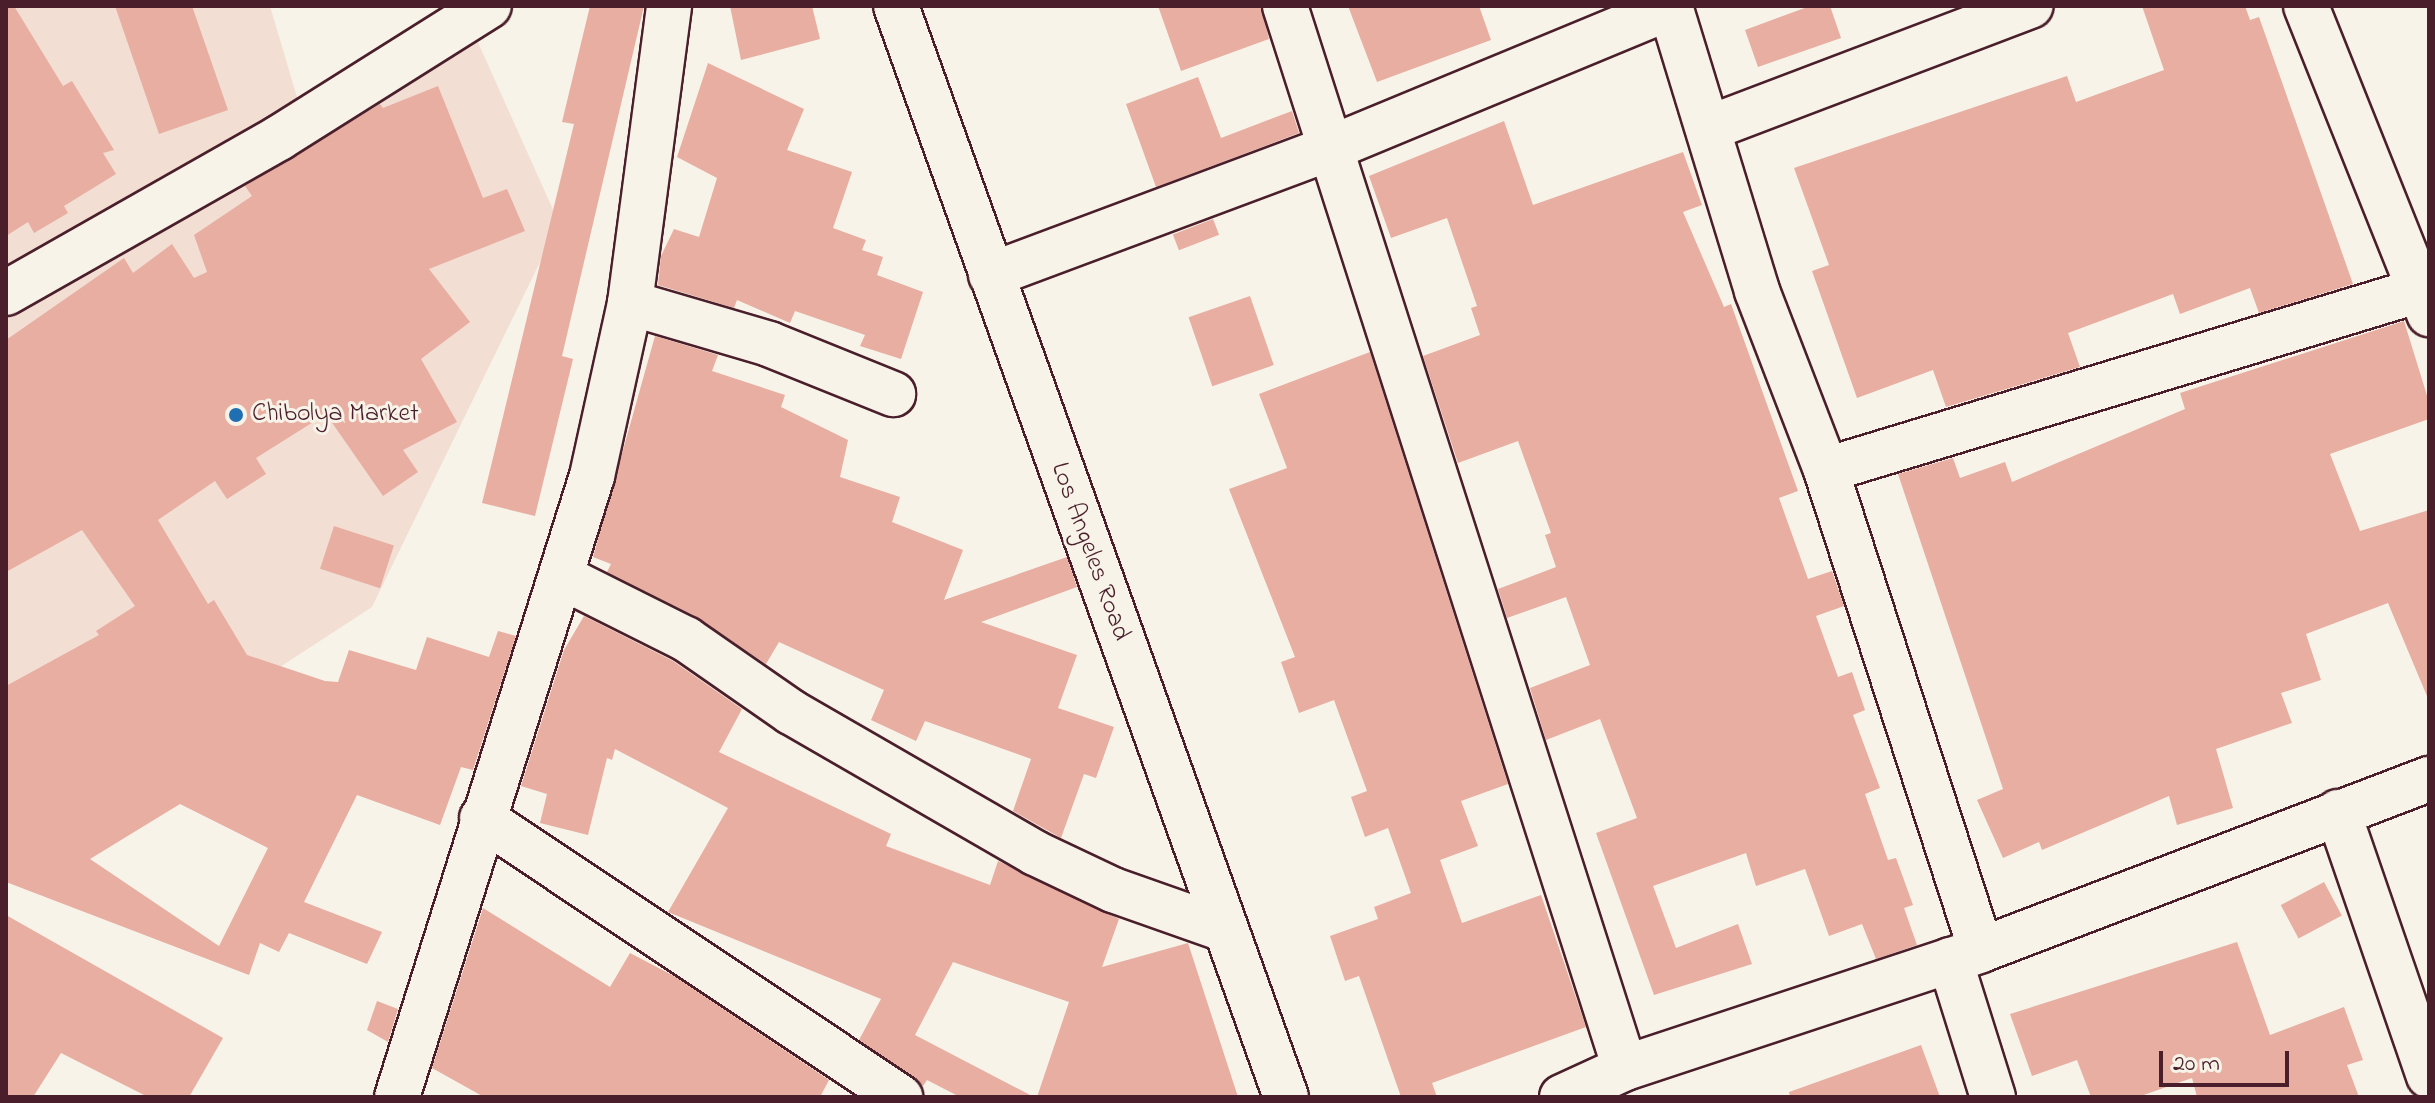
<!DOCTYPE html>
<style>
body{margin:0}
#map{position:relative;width:2435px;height:1103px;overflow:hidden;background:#f7f3e8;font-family:"Indie Flower",sans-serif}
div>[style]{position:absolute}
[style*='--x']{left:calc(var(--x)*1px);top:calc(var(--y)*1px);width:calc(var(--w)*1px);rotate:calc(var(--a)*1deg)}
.built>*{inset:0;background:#f2ded3}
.building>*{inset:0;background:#e8aea2;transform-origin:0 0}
.roads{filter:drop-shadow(2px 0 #4a1f2b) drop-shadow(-2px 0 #4a1f2b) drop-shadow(0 2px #4a1f2b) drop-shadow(0 -2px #4a1f2b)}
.minor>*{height:44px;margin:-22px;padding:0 22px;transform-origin:22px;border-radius:22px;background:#f7f3e8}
.secondary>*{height:44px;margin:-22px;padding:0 22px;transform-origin:22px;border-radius:22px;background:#f7f3e8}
.dots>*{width:22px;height:22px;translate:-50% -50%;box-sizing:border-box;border:4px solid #f7f3e8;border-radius:50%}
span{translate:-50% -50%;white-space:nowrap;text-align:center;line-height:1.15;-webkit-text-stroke:6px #f7f3e8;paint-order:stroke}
.poi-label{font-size:26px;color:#4a1f2b}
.left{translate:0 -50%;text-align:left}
.street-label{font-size:26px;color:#4a1f2b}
.frame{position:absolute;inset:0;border:8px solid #4a1f2b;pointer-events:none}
.scale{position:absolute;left:2159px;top:1051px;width:130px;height:36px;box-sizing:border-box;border:4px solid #4a1f2b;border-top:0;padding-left:10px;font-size:24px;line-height:28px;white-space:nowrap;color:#4a1f2b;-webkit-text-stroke:6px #f7f3e8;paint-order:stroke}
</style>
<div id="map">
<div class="built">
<i style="clip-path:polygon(6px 6px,270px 6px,304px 121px,476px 38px,559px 223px,372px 607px,283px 665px,140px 773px,6px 856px)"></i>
</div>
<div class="building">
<i style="clip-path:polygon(6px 6px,14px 6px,63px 86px,72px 81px,114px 150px,103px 153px,116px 174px,64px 206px,68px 213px,34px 233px,28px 222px,6px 236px)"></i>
<i style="clip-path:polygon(115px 6px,192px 6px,228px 110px,159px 134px)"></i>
<i style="clip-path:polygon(590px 6px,644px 6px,562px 356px,573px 359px,535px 516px,482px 503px,574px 124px,562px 122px)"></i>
<i style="clip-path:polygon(730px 6px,812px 6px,820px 39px,741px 60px)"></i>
<i style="clip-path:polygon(1158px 6px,1261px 6px,1269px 39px,1181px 71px)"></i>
<i style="clip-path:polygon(1348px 6px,1479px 6px,1491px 40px,1377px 82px)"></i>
<i style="clip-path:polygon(1810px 6px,1830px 6px,1841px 38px,1758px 67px,1745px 30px)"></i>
<i style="clip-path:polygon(2142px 6px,2245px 6px,2250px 20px,2259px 17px,2353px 284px,2259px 313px,2250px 288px,2180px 314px,2173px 294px,2068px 333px,2080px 367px,1946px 407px,1933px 370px,1857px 398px,1812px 271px,1829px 265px,1794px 168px,2067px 76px,2076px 102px,2164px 70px)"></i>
<i style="clip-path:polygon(708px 63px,804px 109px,787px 150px,852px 172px,833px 228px,866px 240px,862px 250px,883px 257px,877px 275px,923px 292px,901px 359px,860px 346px,865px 335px,795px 311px,790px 323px,737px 300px,734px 308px,658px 285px,661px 256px,674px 229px,699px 237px,717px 178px,677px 157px)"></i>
<i style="clip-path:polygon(1198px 77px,1221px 138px,1292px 111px,1299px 133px,1156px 187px,1126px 104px)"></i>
<i style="clip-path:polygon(evenodd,438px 86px,483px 198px,507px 189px,525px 231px,429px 269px,470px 322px,421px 359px,457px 422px,403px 450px,418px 472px,383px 496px,326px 414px,256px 458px,266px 474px,227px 499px,215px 481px,158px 520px,208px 604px,214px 600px,247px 655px,325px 681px,338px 682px,349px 650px,416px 670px,427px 637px,489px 657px,498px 631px,516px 636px,473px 770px,461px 767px,440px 825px,357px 795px,304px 902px,382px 932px,367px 964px,289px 933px,279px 952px,260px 943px,249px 975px,6px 882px,6px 686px,99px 635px,96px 631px,135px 606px,82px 530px,6px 572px,6px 340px,124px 258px,133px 273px,172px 244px,194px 278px,207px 272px,194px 235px,252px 196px,245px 186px,380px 104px,383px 108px,438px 86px,180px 804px,268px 848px,219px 946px,90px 859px,180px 804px)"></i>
<i style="clip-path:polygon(1504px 121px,1533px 205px,1683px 152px,1702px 205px,1683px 212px,1724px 307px,1731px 304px,1798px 491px,1779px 498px,1808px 579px,1832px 571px,1844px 606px,1816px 616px,1838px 677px,1852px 672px,1865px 710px,1853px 715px,1880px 788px,1865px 794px,1888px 860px,1896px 858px,1913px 905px,1904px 908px,1917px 945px,1876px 959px,1862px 924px,1829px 936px,1805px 869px,1756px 886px,1746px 853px,1653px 886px,1676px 948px,1738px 924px,1752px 964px,1654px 995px,1596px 833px,1637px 818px,1600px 719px,1546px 740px,1530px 688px,1590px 665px,1566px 597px,1507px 618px,1498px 589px,1556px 567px,1545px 535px,1551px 533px,1518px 441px,1458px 463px,1423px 356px,1480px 335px,1471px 308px,1477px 306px,1447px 218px,1391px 238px,1369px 176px)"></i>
<i style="left:1213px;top:219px;width:17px;height:43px;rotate:69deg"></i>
<i style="left:1250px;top:296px;width:73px;height:65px;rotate:71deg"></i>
<i style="clip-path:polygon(2404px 321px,2429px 402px,2429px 419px,2330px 454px,2360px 531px,2429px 510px,2429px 701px,2388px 603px,2306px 634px,2321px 680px,2281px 693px,2292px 723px,2216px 749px,2233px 808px,2177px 825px,2169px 796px,2042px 850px,2039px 842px,2003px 858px,1977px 800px,2003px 789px,1898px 474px,1953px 458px,1960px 478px,2005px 462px,2012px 482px,2185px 409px,2180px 393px)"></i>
<i style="clip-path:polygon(655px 336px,718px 355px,712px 371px,785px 395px,781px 407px,848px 440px,840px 477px,900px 497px,892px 522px,963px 550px,944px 600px,1067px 557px,1077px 587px,981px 622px,1077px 655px,1058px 708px,1114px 727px,1096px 778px,1084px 774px,1061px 838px,1013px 811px,1031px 759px,925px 721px,916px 741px,871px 720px,884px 690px,779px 642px,766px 664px,697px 617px,607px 572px,611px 564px,593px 557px)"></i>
<i style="clip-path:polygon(1370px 352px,1508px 784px,1461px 801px,1478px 846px,1440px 860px,1462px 923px,1541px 895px,1586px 1027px,1432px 1083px,1437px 1097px,1401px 1097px,1359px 976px,1345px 981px,1330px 936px,1378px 919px,1374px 907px,1411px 893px,1388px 828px,1365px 837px,1351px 797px,1367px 791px,1334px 700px,1299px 713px,1281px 662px,1295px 657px,1229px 489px,1287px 468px,1259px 394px)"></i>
<i style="left:334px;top:526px;width:63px;height:45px;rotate:18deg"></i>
<i style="clip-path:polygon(584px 616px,673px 661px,742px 709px,719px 752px,891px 834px,886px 846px,990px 885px,998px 861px,1119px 919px,1102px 967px,1188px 943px,1238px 1097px,1037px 1097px,1069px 1002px,953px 962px,915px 1035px,1034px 1097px,960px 1097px,927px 1080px,923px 1086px,859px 1040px,881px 999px,668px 912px,728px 808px,615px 749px,612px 760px,607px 758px,588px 835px,540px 823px,547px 794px,521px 786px,564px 650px)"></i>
<i style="left:2324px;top:882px;width:38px;height:49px;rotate:62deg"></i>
<i style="clip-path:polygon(483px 908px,610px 987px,630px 953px,674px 976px,829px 1080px,820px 1097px,484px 1097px,432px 1068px)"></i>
<i style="clip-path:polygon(6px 915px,223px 1038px,189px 1097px,148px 1097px,61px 1053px,33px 1097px,6px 1097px)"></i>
<i style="clip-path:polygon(2237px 942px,2270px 1035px,2344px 1007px,2363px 1060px,2347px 1065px,2359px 1097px,2197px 1097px,2192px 1078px,2138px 1097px,2091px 1097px,2077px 1060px,2032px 1076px,2010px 1014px)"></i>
<i style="clip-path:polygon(377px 1001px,398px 1009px,388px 1042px,367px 1030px)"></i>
<i style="clip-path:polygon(1921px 1045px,1940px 1097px,1790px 1097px,1789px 1092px)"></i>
</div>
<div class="roads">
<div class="minor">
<i style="--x:1285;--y:6;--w:1115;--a:72.25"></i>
<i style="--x:1670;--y:6;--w:298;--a:73"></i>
<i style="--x:1757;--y:291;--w:192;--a:68.9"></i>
<i style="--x:1826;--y:470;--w:504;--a:72.1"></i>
<i style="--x:2306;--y:6;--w:332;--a:68.2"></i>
<i style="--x:1709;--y:128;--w:344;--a:-20.8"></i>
<i style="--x:991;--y:275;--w:363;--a:-20.5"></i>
<i style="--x:1331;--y:148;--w:368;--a:-22.5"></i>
<i style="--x:6;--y:293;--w:314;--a:-29.6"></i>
<i style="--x:279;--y:138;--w:248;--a:-32.2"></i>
<i style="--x:630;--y:303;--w:145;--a:16.4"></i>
<i style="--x:769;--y:344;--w:134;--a:22"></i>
<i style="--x:1826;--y:470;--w:621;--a:-16.86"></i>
<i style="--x:562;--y:577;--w:139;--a:26.6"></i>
<i style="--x:686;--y:639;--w:128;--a:34.8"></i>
<i style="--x:791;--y:712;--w:282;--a:30"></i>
<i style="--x:1035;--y:853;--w:86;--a:25.4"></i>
<i style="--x:1113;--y:890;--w:118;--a:19.4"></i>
<i style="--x:2338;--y:812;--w:279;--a:71"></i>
<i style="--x:482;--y:818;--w:503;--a:33.72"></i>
<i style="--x:1950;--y:960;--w:144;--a:72.6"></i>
<i style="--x:397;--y:1097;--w:651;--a:-72.57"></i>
<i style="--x:592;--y:476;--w:177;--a:-77.6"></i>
<i style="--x:630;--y:303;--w:300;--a:-82.5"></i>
<i style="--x:1562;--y:1097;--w:69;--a:-24.7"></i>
<i style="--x:1625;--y:1068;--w:375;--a:-18.3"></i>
<i style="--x:1981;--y:950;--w:480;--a:-20.9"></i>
</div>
<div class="secondary">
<i style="--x:896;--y:6;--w:1159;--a:70.33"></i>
</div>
</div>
<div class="dots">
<i style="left:236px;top:415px;background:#1f6fb2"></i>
</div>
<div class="poi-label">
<span class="left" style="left:252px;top:415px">Chibolya Market</span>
</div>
<div class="street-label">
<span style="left:1089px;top:552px;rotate:70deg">Los Angeles Road</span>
</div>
<div class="frame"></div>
<div class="scale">20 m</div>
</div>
